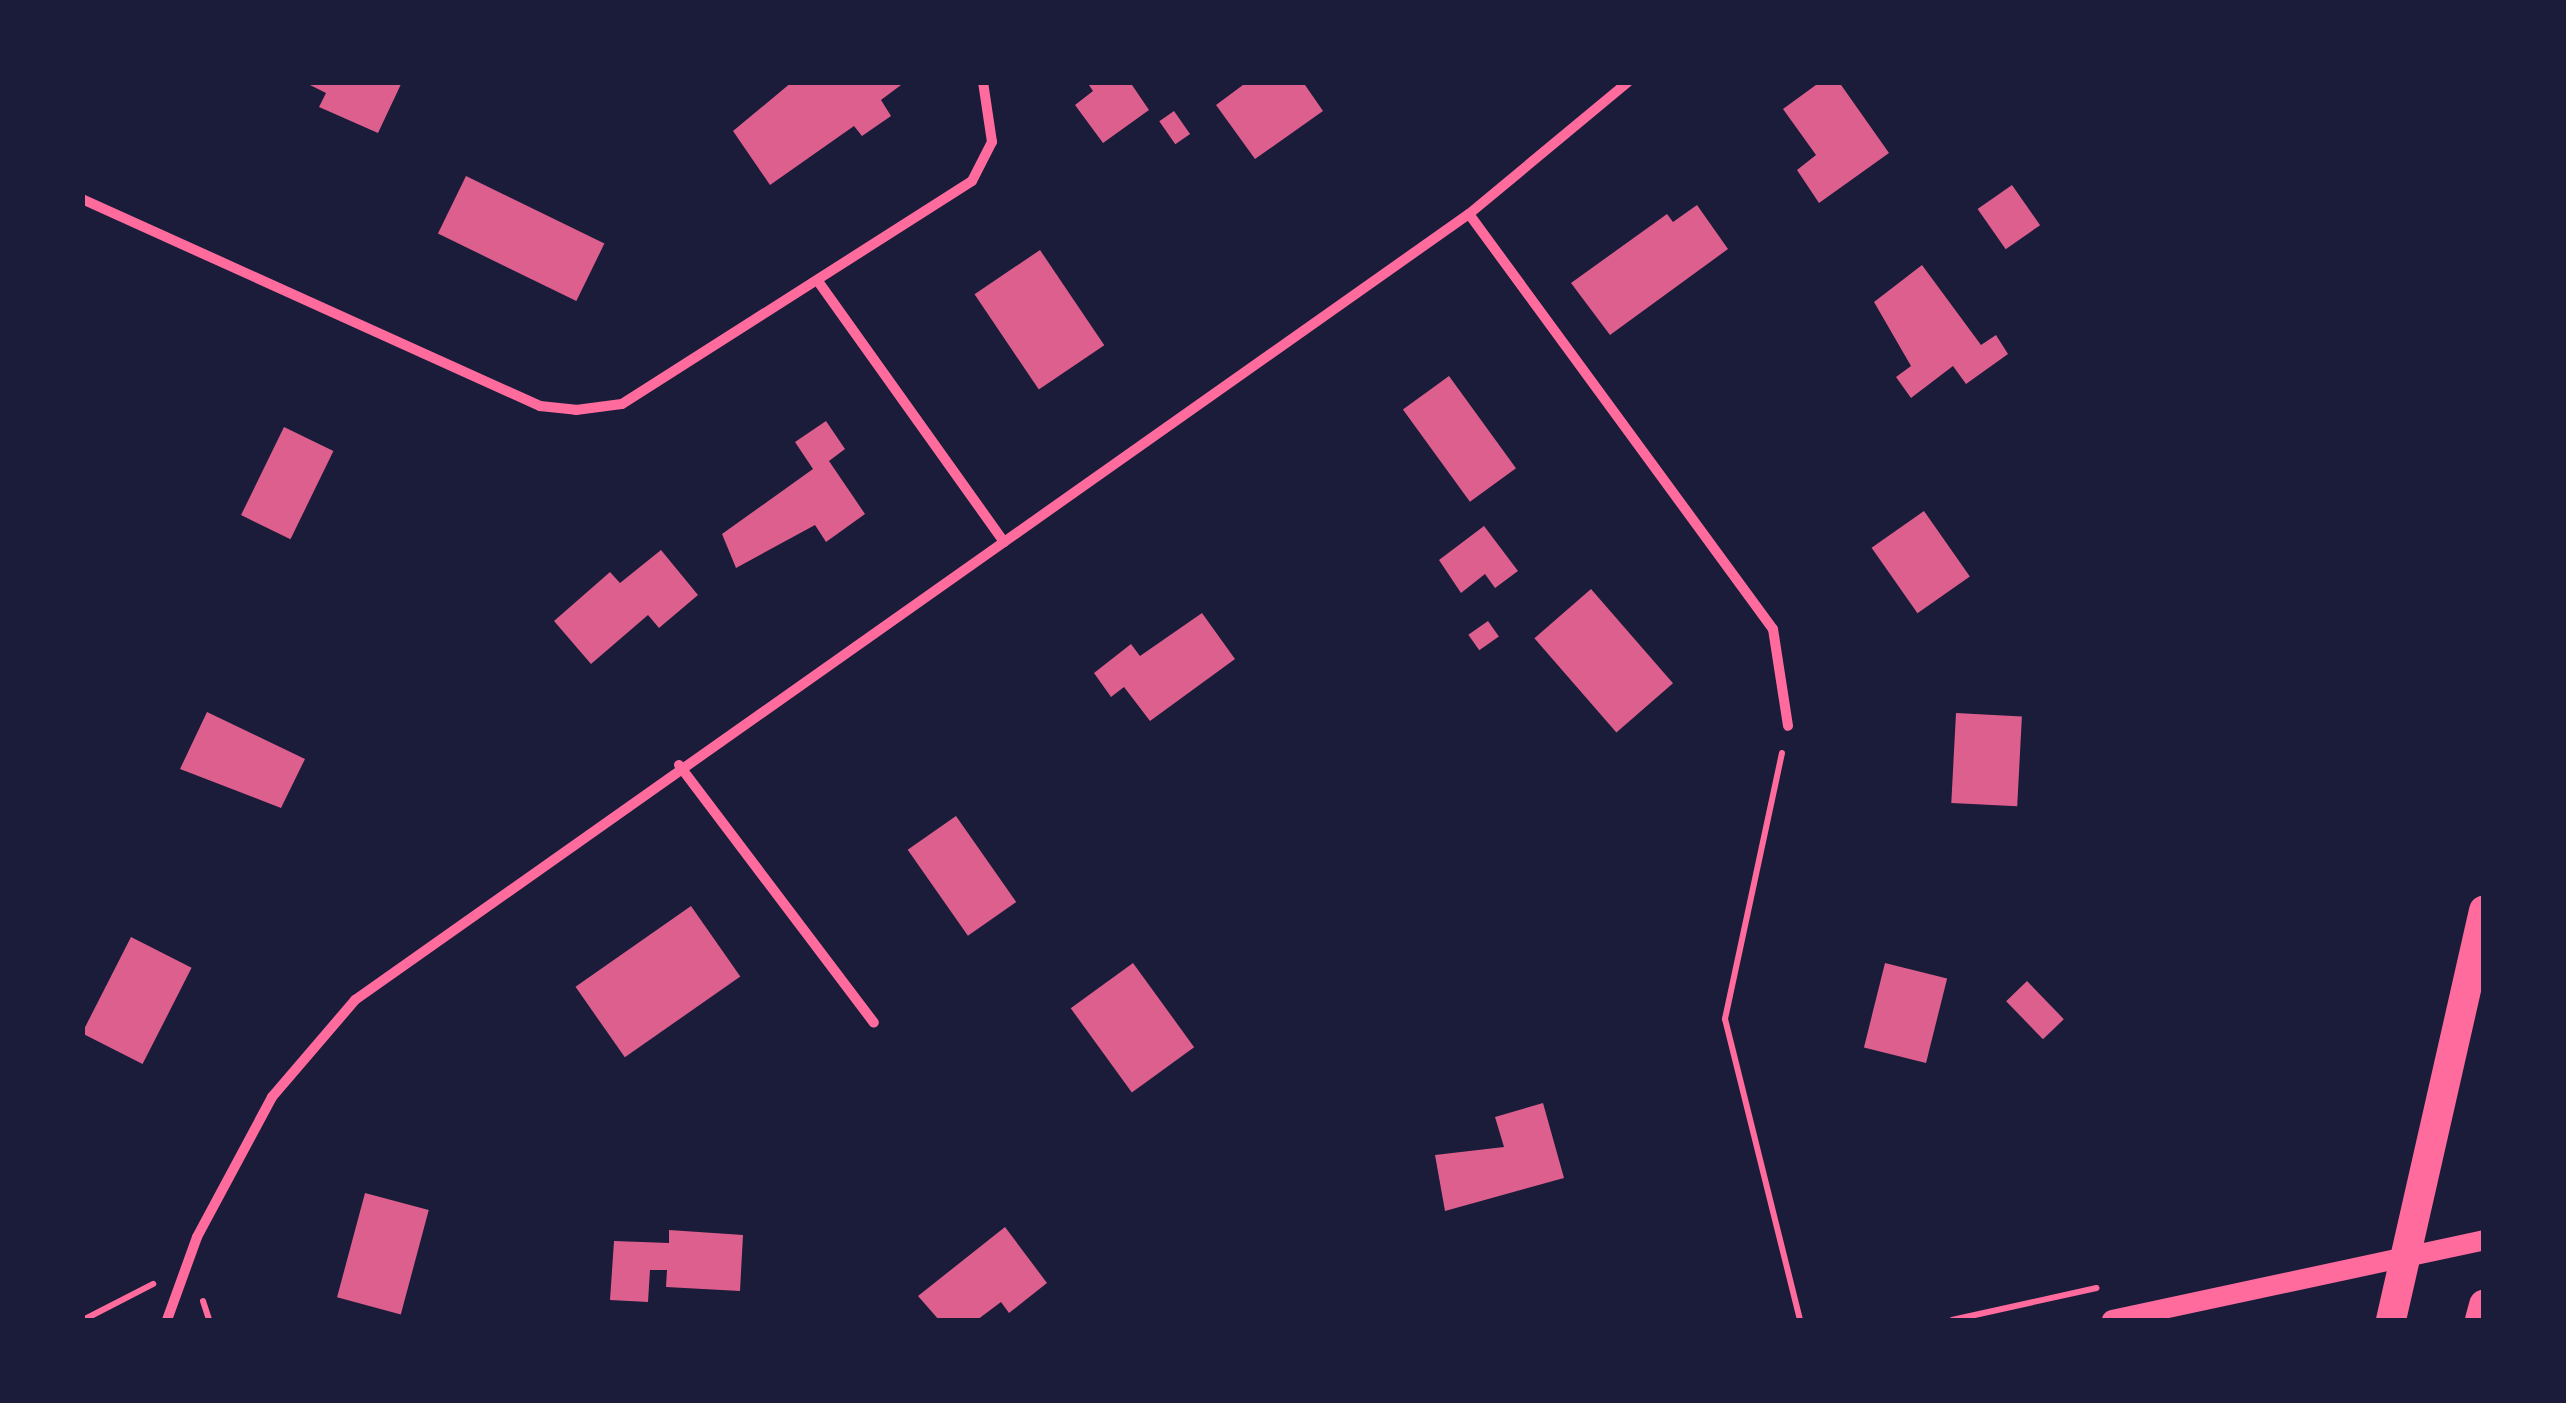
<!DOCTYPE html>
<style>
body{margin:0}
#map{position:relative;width:2566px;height:1403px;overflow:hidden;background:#1b1b3a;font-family:"IBM Plex Sans",sans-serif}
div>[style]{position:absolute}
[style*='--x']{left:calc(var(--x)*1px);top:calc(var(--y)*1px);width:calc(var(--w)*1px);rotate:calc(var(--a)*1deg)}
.building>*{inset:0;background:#dd5f8e;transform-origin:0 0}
.path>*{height:6px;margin:-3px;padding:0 3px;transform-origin:3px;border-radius:3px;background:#ff6b9d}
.minor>*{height:10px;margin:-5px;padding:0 5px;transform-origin:5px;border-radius:5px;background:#ff6b9d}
.secondary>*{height:20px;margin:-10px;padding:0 10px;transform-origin:10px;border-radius:10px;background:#ff6b9d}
.motorway>*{height:30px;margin:-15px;padding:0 15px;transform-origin:15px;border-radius:15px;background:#ff6b9d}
span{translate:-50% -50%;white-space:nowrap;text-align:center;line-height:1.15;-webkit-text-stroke:9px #1b1b3a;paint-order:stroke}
.frame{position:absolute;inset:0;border:85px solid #1b1b3a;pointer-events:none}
</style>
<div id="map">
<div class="building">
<i style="clip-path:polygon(304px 82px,402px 82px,378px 133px,319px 107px,326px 93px)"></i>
<i style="clip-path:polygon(792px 82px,905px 82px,881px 100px,891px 116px,862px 136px,854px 126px,770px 185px,733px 131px)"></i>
<i style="clip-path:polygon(1087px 82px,1130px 82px,1149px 110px,1103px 143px,1075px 105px,1093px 91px)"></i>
<i style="clip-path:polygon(1247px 82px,1303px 82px,1323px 111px,1255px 159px,1216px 105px)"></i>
<i style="clip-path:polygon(1820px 82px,1839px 82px,1889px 153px,1819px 203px,1797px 170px,1816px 155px,1783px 109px)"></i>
<i style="left:1174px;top:111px;width:28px;height:18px;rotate:55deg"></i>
<i style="left:466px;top:176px;width:154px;height:64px;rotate:26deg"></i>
<i style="left:2012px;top:185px;width:49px;height:42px;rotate:55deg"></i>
<i style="clip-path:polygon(1697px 205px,1728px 249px,1610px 335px,1571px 283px,1667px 214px,1673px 222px)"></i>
<i style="left:1040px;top:250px;width:115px;height:79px;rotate:56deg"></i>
<i style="clip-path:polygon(1922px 265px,1981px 345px,1996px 335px,2008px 354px,1966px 384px,1953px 366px,1911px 398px,1896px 377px,1911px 366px,1874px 302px)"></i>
<i style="left:1449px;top:376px;width:114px;height:57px;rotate:54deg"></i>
<i style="clip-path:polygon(826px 421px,845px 449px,829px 461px,865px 514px,826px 542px,815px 525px,736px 568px,722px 534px,813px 469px,795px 442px)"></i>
<i style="left:284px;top:427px;width:55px;height:98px;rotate:26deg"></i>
<i style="left:1924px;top:511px;width:80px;height:64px;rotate:55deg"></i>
<i style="clip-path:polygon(1484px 526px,1518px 571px,1495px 588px,1485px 574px,1461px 593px,1439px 560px)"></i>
<i style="clip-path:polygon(661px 550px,698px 595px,659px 628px,648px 615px,591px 664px,554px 621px,610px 572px,620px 583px)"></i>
<i style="left:1591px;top:589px;width:125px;height:75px;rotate:49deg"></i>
<i style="clip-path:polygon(1202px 613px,1235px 659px,1150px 721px,1124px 687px,1111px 697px,1094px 673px,1131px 644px,1140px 656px)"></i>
<i style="left:1488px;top:621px;width:19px;height:24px;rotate:55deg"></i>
<i style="clip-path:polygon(207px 712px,305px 759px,281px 808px,180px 769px)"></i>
<i style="left:1956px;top:713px;width:66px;height:90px;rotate:3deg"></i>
<i style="left:956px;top:816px;width:105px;height:59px;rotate:55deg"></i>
<i style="left:691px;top:906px;width:86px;height:141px;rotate:55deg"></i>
<i style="left:131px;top:937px;width:68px;height:108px;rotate:27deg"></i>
<i style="left:1133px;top:963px;width:104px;height:77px;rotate:54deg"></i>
<i style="left:1885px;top:963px;width:64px;height:87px;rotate:14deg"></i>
<i style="left:2027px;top:981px;width:53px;height:29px;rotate:46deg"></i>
<i style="clip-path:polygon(1543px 1103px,1564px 1178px,1445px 1211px,1435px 1155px,1504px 1147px,1495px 1117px)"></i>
<i style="left:365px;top:1193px;width:66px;height:108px;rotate:15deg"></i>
<i style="clip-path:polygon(1005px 1227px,1047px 1283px,1009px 1313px,1001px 1302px,977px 1320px,939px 1320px,918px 1296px)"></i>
<i style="clip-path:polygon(669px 1230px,743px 1235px,740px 1291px,666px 1287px,667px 1270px,650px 1270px,648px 1302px,610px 1300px,614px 1241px,669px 1243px)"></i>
</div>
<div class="path">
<i style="--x:1782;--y:753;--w:272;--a:102.1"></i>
<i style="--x:1725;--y:1019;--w:310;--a:76"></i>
<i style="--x:203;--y:1301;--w:20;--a:72"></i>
<i style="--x:83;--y:1320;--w:79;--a:-27.2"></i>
<i style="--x:1952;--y:1320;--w:148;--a:-12.5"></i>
</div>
<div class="minor">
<i style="--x:82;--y:199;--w:503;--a:24.32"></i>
<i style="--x:540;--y:406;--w:36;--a:6"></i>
<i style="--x:576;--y:410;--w:46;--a:-7.4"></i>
<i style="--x:622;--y:404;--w:415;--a:-32.5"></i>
<i style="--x:972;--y:181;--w:44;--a:-62.9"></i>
<i style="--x:992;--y:142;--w:61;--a:-98.5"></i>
<i style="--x:1469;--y:214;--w:514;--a:53.78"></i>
<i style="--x:1773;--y:629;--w:98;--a:81.2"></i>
<i style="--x:820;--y:284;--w:317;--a:54.5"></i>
<i style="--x:679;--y:765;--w:323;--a:52.9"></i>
<i style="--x:167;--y:1320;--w:88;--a:-70.1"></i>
<i style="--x:197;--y:1237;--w:159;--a:-61.8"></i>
<i style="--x:272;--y:1097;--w:128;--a:-49.4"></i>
<i style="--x:355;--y:1000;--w:1363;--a:-35.21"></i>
<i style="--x:1469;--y:214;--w:207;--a:-39.7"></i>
</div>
<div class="secondary">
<i style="--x:2112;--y:1320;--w:381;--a:-12.1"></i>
</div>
<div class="motorway">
<i style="--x:2391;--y:1320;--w:420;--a:-77.2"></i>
<i style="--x:2480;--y:1320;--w:16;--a:-75"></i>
</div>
<div class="frame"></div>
</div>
